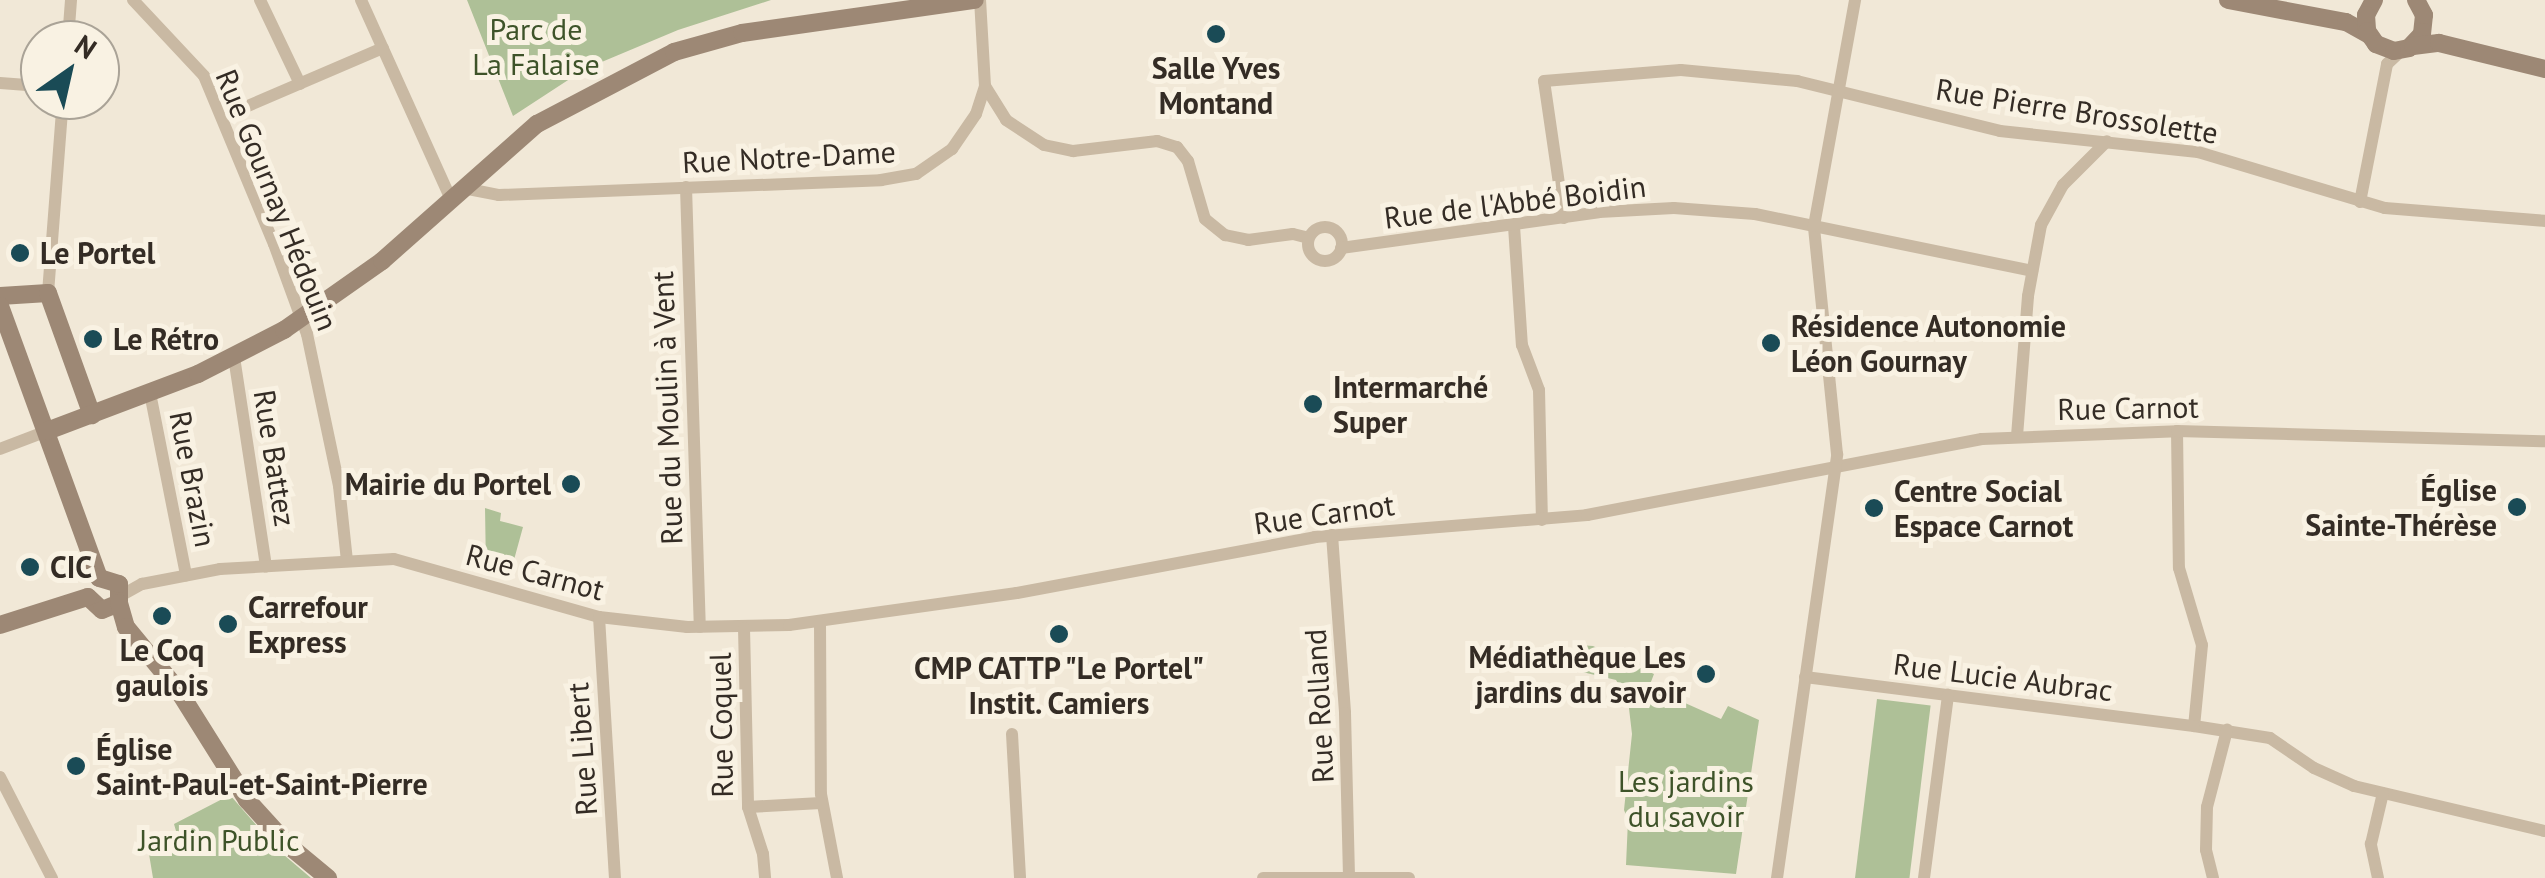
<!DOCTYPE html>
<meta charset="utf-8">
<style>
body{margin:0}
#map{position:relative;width:2545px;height:878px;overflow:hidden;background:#f1e8d7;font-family:"PT Sans",sans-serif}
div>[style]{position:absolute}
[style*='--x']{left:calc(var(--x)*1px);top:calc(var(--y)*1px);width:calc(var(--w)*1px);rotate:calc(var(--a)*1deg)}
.green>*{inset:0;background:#aec097;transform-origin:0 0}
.street>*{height:12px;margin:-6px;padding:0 6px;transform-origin:6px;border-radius:6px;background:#c9b9a3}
.street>.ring{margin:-6px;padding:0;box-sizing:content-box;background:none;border:12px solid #c9b9a3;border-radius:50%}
.secondary>*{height:18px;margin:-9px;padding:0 9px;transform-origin:9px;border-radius:9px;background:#9d8875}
.dots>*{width:28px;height:28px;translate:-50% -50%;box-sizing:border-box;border:5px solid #f9f2e3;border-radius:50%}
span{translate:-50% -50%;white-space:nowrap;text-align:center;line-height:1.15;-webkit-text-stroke:10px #f9f2e3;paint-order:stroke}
.park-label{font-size:30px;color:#3e5329}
.poi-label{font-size:30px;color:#342c25;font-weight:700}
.left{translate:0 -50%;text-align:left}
.right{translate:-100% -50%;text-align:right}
.street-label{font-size:30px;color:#342c25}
.north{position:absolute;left:20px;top:20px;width:100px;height:100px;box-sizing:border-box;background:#f9f2e3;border:2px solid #aaa397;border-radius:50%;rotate:34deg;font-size:28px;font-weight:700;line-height:40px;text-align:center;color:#342c25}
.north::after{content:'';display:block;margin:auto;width:35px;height:45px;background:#1a4b56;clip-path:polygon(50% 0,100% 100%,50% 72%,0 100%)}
</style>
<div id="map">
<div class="green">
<i style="clip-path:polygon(467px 0,771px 0,678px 30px,585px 69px,513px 116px)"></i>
<i style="clip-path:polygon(485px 508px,501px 513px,500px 521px,523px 527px,509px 578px,486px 569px)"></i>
<i style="clip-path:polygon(1579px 645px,1593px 646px,1654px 674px,1649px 687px,1721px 719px,1728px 706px,1759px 720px,1736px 874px,1626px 865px,1628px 820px,1624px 810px,1632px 734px,1628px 700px,1616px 680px,1578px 671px)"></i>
<i style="left:1877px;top:699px;width:54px;height:181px;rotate:7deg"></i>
<i style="clip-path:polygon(230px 795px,277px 849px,311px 878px,153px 878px,148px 848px,176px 831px,174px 824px)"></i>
</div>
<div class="street">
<i style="--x:133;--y:0;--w:104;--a:46.9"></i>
<i style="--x:204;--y:76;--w:182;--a:67.4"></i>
<i style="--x:274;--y:244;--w:96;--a:69.9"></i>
<i style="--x:307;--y:334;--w:155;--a:78.1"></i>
<i style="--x:339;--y:486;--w:75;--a:83.9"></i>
<i style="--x:260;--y:0;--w:93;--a:64.5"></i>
<i style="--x:361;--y:0;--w:218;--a:65.7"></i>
<i style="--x:68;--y:40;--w:40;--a:-85.7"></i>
<i style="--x:0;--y:83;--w:40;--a:4.3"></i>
<i style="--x:985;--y:86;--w:40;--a:58"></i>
<i style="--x:1006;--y:120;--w:45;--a:33.3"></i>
<i style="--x:1044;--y:145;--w:30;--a:12"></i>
<i style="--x:1073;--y:151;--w:85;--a:-6.8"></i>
<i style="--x:1157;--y:141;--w:21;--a:17"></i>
<i style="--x:1177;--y:147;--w:18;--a:52"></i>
<i style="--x:1188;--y:161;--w:60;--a:73.7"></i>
<i style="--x:1205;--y:219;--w:26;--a:39"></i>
<i style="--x:1225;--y:235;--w:24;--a:12"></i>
<i style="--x:1248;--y:240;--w:45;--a:-7.6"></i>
<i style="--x:1293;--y:234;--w:16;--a:14"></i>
<i style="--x:222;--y:117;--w:175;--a:-23.2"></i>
<i style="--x:686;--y:187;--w:440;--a:88.2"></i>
<i style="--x:463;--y:188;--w:37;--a:11"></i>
<i style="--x:499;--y:195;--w:382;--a:-2.2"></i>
<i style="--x:881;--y:180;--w:36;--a:-10"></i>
<i style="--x:916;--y:174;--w:44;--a:-34.8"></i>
<i style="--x:952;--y:149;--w:42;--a:-55.6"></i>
<i style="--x:976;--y:114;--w:29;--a:-72"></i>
<i style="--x:985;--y:86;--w:86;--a:-93.3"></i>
<i style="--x:2360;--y:202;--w:141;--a:-78.9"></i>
<i style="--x:2387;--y:64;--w:19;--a:-43"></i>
<i style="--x:1564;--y:218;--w:138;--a:-98.3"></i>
<i style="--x:1544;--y:81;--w:137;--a:-4.6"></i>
<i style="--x:1681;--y:70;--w:117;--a:5.4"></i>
<i style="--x:1797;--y:81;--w:209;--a:13.8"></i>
<i style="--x:2000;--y:131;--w:199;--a:6.1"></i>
<i style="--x:2198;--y:152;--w:195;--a:16.7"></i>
<i style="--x:2385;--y:208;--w:161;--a:4.6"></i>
<i style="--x:1514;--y:226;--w:119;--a:86.2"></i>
<i style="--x:1522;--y:345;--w:48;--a:69.3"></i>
<i style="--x:1539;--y:390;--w:130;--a:88.7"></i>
<i class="ring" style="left:1308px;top:227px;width:22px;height:22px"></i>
<i style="--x:1341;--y:248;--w:260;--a:-7.9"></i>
<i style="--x:1599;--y:212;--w:75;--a:-3.1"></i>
<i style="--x:1674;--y:208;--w:81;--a:4.2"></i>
<i style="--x:1755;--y:214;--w:283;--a:11.6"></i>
<i style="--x:48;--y:293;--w:194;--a:-85.6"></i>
<i style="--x:234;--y:357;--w:212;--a:81.3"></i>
<i style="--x:150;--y:393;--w:186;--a:78.8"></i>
<i style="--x:2177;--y:431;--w:137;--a:89.2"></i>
<i style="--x:2179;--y:568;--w:80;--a:73.4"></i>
<i style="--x:2202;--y:645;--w:81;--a:95.6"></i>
<i style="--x:2194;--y:726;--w:77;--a:9"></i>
<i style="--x:2270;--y:738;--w:53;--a:34.3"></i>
<i style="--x:2314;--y:768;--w:44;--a:24.2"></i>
<i style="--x:2354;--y:786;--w:196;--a:13.3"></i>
<i style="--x:2017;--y:436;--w:140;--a:-85.5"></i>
<i style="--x:2028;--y:296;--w:72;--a:-79.6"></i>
<i style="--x:2041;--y:225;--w:46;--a:-61.2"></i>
<i style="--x:2063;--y:185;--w:62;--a:-45"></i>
<i style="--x:0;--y:449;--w:50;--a:-21"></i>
<i style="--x:1332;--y:535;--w:178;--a:85.8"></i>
<i style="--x:1345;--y:713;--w:165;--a:88.6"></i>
<i style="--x:122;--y:595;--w:23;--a:-29"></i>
<i style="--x:142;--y:584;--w:79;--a:-10.9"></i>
<i style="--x:220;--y:569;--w:174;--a:-3.3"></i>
<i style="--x:394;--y:559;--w:213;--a:15.8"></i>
<i style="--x:599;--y:617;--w:89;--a:6.5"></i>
<i style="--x:687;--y:627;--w:102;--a:-1.1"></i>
<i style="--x:789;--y:625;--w:230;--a:-8"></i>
<i style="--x:1017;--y:593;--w:303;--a:-10.6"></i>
<i style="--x:1315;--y:537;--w:273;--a:-4.6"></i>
<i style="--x:1587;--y:515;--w:402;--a:-10.9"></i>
<i style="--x:1982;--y:439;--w:195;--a:-2.3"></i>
<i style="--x:2177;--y:431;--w:368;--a:1.6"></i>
<i style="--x:599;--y:617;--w:261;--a:86.5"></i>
<i style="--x:820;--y:623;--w:171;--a:89.7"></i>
<i style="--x:821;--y:794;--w:86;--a:79.2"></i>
<i style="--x:744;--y:628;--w:179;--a:88.7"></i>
<i style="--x:748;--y:807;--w:49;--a:72.3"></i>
<i style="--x:763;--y:854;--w:24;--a:85"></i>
<i style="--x:1805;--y:677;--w:392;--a:7.2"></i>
<i style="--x:1012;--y:734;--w:144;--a:86.8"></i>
<i style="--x:0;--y:777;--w:114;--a:62.8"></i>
<i style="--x:748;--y:807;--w:73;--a:-3.1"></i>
<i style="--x:1263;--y:878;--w:146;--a:0"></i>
<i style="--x:1777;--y:878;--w:428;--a:-81.9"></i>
<i style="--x:1837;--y:454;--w:229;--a:-95.8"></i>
<i style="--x:1814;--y:226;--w:230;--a:-79.7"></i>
<i style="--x:1924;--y:878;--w:185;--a:-82.5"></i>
<i style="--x:2213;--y:878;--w:29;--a:-104"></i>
<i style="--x:2206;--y:850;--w:43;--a:-88.7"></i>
<i style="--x:2207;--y:807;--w:80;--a:-75.4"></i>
<i style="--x:2378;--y:878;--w:35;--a:-102"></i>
<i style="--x:2371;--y:844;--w:52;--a:-76.8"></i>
</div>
<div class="secondary">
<i style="--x:2228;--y:0;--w:120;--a:10.6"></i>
<i style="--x:2346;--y:22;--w:26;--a:29"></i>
<i style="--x:2374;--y:0;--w:17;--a:118"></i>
<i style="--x:2366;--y:15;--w:16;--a:86"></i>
<i style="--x:2367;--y:31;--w:16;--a:55"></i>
<i style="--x:2376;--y:44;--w:19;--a:21"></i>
<i style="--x:2394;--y:51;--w:15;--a:-11"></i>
<i style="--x:2409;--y:48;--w:19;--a:-47"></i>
<i style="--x:2422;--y:34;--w:19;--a:-84"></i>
<i style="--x:2424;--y:15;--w:17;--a:-118"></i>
<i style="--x:2413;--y:46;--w:26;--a:-7"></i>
<i style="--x:2439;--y:43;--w:109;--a:13.8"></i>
<i style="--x:0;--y:296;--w:48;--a:-3.6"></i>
<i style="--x:48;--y:293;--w:130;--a:70.2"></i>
<i style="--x:0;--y:306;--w:289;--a:70"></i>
<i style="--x:47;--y:431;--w:161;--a:-20.7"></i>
<i style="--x:198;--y:374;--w:97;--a:-27.1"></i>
<i style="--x:284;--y:330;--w:120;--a:-35.1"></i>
<i style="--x:382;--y:261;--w:207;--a:-41.5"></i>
<i style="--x:537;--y:124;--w:155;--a:-27.7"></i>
<i style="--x:674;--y:52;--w:71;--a:-15.6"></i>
<i style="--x:742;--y:33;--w:235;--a:-8.1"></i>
<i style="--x:88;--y:597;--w:19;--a:43"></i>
<i style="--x:102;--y:610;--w:18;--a:-22"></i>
<i style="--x:119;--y:603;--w:19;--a:-90"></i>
<i style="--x:119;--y:584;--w:21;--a:-163"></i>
<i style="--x:119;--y:603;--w:25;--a:74"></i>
<i style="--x:126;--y:627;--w:82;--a:50.5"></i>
<i style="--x:178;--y:690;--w:130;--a:57.9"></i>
<i style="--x:247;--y:800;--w:61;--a:47.7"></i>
<i style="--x:288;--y:845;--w:52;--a:39.5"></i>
<i style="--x:0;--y:625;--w:92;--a:-17.7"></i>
</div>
<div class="dots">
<i style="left:1216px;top:34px;background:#1a4b56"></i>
<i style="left:20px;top:253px;background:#1a4b56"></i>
<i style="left:93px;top:339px;background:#1a4b56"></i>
<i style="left:1771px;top:343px;background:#1a4b56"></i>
<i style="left:1313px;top:404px;background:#1a4b56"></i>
<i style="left:571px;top:484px;background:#1a4b56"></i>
<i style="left:2517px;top:507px;background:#1a4b56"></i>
<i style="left:1874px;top:508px;background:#1a4b56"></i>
<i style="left:30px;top:567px;background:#1a4b56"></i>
<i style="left:162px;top:616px;background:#1a4b56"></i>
<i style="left:228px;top:624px;background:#1a4b56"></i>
<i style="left:1059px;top:634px;background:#1a4b56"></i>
<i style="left:1706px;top:674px;background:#1a4b56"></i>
<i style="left:76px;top:766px;background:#1a4b56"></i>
</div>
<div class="park-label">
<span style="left:536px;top:46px">Parc de<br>La Falaise</span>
<span style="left:1686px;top:798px">Les jardins<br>du savoir</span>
<span style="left:219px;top:840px">Jardin Public</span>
</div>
<div class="poi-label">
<span style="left:1216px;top:85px">Salle Yves<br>Montand</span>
<span class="left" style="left:40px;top:253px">Le Portel</span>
<span class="left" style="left:1791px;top:343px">Résidence Autonomie<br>Léon Gournay</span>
<span class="left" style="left:113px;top:339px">Le Rétro</span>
<span class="left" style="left:1333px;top:404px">Intermarché<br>Super</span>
<span class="right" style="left:551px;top:484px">Mairie du Portel</span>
<span class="right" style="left:2497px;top:507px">Église<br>Sainte-Thérèse</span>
<span class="left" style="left:1894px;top:508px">Centre Social<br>Espace Carnot</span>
<span class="left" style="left:50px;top:567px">CIC</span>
<span class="left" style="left:248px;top:624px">Carrefour<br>Express</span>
<span style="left:162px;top:667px">Le Coq<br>gaulois</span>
<span class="right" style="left:1686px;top:674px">Médiathèque Les<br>jardins du savoir</span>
<span style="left:1059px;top:685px">CMP CATTP "Le Portel"<br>Instit. Camiers</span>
<span class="left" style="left:96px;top:766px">Église<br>Saint-Paul-et-Saint-Pierre</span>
</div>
<div class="street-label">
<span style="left:2077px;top:111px;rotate:9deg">Rue Pierre Brossolette</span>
<span style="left:789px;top:157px;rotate:-3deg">Rue Notre-Dame</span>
<span style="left:277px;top:200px;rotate:68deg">Rue Gournay Hédouin</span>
<span style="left:1515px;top:202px;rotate:-7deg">Rue de l'Abbé Boidin</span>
<span style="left:667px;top:408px;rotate:-92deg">Rue du Moulin à Vent</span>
<span style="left:2128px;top:408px;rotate:-1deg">Rue Carnot</span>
<span style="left:275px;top:458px;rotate:81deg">Rue Battez</span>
<span style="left:193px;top:479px;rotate:79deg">Rue Brazin</span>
<span style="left:1324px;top:514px;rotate:-8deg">Rue Carnot</span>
<span style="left:535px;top:572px;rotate:15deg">Rue Carnot</span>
<span style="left:2003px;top:677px;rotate:7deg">Rue Lucie Aubrac</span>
<span style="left:1319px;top:706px;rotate:-93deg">Rue Rolland</span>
<span style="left:721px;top:725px;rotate:-91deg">Rue Coquel</span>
<span style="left:582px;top:749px;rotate:-94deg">Rue Libert</span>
</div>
<div class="north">N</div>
</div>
